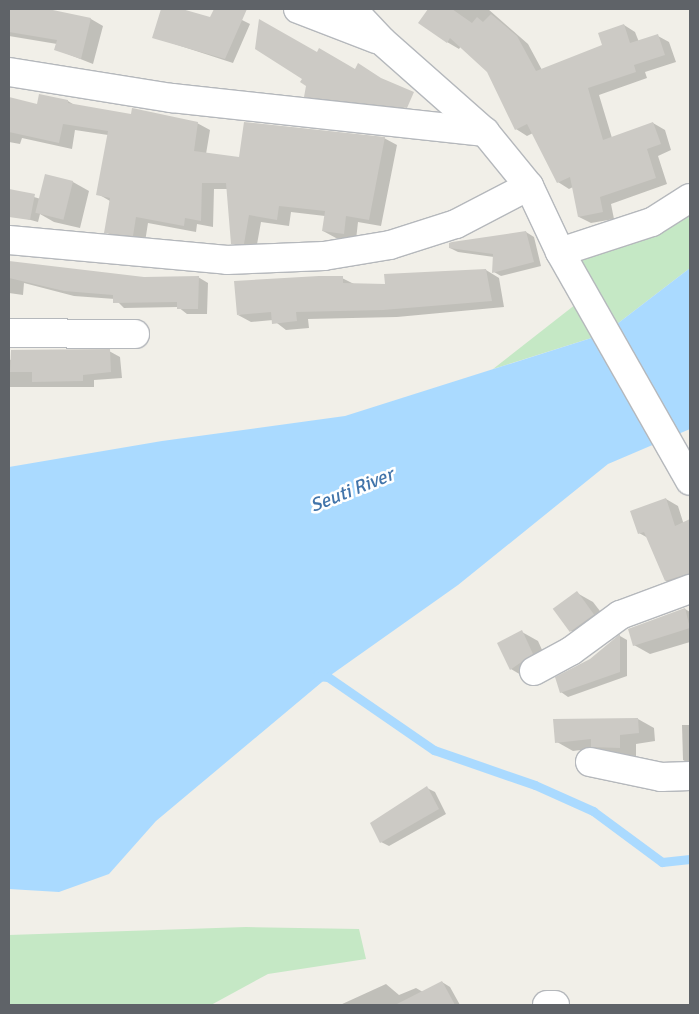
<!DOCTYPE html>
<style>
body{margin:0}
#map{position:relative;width:699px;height:1014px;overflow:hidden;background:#f1efe8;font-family:Signika,sans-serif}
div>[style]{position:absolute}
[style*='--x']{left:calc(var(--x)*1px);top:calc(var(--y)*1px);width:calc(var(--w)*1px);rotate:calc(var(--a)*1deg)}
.green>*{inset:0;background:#c5e8c5}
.water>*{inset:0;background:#aadaff}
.shadow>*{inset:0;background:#0003}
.stream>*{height:9px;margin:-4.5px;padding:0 4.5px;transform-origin:4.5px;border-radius:4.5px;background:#aadaff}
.building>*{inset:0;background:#cccac5;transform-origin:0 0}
.roads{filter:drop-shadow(1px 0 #b5b8bc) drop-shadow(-1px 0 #b5b8bc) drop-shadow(0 1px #b5b8bc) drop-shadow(0 -1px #b5b8bc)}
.minor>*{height:28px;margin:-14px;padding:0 14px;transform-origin:14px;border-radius:14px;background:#fff}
span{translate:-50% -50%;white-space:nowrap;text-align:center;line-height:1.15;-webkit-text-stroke:5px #fff;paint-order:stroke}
.water-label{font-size:19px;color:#4174aa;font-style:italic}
.frame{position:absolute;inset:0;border:10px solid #5f6368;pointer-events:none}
</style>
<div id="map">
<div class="green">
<i style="clip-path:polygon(690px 198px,690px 268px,604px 334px,493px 369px,585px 297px,560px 252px)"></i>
<i style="clip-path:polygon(246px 927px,359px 929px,366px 959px,268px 974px,211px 1005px,9px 1005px,9px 935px)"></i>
</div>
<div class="water">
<i style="clip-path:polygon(690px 268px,690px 429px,608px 464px,458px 585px,328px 677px,156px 821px,109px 874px,59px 892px,9px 889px,9px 467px,162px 441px,345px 416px,604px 334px)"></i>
</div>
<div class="shadow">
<i style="clip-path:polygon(9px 9px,43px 9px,91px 19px,103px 26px,93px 64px,55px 49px,57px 44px,9px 36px)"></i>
<i style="clip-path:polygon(162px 9px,177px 9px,211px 18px,216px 9px,220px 9px,250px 24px,233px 63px,153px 37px)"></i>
<i style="clip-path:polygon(430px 9px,488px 9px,528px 44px,542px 70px,604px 46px,624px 25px,635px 32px,639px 42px,658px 36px,669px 42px,676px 62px,645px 72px,647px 78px,599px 95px,612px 138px,653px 123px,665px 130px,671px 150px,658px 156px,667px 184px,611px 204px,614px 219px,591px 223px,579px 217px,573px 187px,569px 189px,558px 182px,533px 133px,527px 136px,516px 129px,488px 71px,461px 46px,459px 49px,447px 42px,420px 22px)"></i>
<i style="clip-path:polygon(348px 72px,405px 108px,404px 113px,319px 104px,305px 96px)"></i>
<i style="clip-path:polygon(9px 99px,38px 105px,68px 101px,76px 106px,132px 116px,197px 123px,210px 130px,206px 154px,240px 158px,384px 138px,397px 145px,381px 226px,358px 222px,356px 240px,336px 238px,323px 231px,325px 216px,291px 212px,289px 226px,261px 222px,256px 250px,245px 250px,232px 243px,228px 189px,214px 189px,213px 227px,197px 224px,196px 232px,148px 223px,145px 242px,118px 239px,106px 232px,110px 201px,98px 194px,108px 135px,75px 130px,72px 149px,22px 138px,20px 144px,9px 142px)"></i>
<i style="clip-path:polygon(46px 176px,73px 182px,89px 191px,80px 228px,54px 222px,40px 214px,38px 222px,9px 214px,9px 190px,41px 199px)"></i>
<i style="clip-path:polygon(526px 232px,534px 237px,541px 266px,501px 276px,494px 272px,494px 257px,458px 252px,450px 248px)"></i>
<i style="clip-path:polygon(9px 262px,144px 278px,198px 277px,208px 283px,207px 314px,187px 314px,178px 307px,124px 308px,115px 299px,74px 296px,24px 283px,23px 295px,9px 293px)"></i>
<i style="clip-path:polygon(486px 270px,499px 278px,504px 307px,397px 317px,308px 319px,309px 328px,286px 330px,273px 320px,251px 322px,238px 315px,342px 278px,354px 284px,387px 285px)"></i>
<i style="clip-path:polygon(109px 351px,120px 357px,122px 378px,94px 380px,94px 387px,9px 387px,9px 360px)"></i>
<i style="clip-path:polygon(666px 499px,678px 506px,684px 525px,690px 528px,690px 583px,678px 588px,666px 581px,648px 538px,639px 533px)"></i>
<i style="clip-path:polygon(577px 593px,593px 602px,610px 624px,587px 640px,571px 631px,555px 609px)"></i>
<i style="clip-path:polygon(685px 609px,690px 612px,690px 642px,650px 654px,634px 645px)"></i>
<i style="clip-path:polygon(522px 632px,538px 641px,548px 663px,526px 678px,511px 669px)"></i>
<i style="clip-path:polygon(620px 636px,627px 640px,627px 676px,568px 697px,561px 692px,591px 660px)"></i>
<i style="clip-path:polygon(638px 719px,654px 728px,655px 741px,636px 744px,636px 756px,608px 755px,596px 748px,573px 751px,557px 742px)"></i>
<i style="clip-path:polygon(682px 725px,690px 725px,690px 764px,683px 760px)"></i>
<i style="clip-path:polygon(427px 788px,435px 792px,446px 814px,389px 846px,381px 842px)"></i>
<i style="clip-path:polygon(442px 982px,450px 987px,460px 1005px,340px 1005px,386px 984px,399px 995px,416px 988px,428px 995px)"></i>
</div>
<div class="stream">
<i style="--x:317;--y:676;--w:11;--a:5"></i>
<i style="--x:328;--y:677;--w:129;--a:34.6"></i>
<i style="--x:434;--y:750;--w:107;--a:19.1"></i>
<i style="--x:535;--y:785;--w:64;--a:24.1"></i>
<i style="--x:593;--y:811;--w:86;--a:36.5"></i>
<i style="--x:662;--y:862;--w:28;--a:-6"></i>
</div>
<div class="building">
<i style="clip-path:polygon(9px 9px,48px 9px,91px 18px,81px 59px,54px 50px,57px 40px,9px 32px)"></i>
<i style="clip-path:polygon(161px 9px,182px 9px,210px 17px,214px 9px,247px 9px,225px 59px,152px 38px)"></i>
<i style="clip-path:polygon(428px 9px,452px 9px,472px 23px,477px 17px,483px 22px,491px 14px,517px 36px,536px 71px,602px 45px,598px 33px,624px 24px,630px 43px,658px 34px,665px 55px,634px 65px,636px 72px,588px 88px,603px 140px,653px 122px,661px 144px,647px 149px,656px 178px,600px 197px,603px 212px,578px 217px,570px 177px,557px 183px,527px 124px,515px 130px,487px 72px,450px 38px,447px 43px,418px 23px)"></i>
<i style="clip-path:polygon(259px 19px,317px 52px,319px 48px,355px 69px,358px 63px,381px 78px,414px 92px,407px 108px,304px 97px,306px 86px,300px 82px,302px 79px,255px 49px)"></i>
<i style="clip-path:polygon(39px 94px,68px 100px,68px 103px,131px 114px,132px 108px,198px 122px,194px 151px,239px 157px,244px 122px,385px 137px,369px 220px,346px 216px,344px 234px,322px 231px,325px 211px,279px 206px,277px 220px,249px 215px,244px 244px,231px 244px,226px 183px,202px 183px,201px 221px,185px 218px,184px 226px,136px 217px,133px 236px,104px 233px,110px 198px,96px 195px,108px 131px,63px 124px,59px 143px,9px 132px,9px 97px,37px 104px)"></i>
<i style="left:45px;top:174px;width:29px;height:40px;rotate:14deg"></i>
<i style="clip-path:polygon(9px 189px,35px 194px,30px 220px,9px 217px)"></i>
<i style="clip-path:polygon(526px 231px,534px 262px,492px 273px,493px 254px,449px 248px,449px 243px,452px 242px)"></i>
<i style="clip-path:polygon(9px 261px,144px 277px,199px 276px,198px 309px,177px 309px,177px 302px,113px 303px,113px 295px,64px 291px,9px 278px)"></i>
<i style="clip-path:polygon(486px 269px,492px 301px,383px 310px,296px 312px,297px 321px,272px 324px,271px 312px,237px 315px,234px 281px,319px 276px,343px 276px,343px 283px,385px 284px,384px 274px)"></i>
<i style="clip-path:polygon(110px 349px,111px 372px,83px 375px,83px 381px,32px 382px,32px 372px,10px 372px,11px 350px)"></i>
<i style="clip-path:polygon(666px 498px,675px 526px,690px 519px,690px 573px,665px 581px,644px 532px,638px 534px,630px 511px)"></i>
<i style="left:577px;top:591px;width:29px;height:30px;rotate:54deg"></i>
<i style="clip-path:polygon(685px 608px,690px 628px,633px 646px,628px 629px)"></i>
<i style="clip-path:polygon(522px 630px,533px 654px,510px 670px,497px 643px)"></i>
<i style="clip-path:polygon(620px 634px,620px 672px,560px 693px,555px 677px,590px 659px)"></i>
<i style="clip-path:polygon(638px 718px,639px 733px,620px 735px,620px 748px,591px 747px,591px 739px,555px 743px,553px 719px)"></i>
<i style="clip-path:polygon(427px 786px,439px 809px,380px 843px,370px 823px)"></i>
<i style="clip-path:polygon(442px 981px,455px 1005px,395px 1005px)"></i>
</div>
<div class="roads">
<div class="minor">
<i style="--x:298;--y:9;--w:84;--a:21"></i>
<i style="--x:352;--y:9;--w:44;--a:46.8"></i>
<i style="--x:382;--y:41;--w:137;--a:41.5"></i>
<i style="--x:485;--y:132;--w:70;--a:50.8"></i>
<i style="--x:529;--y:186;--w:73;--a:64.8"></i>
<i style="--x:560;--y:252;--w:263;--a:60.4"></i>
<i style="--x:9;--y:72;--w:165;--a:9.1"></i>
<i style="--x:172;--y:98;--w:315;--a:6.2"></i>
<i style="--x:9;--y:240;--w:219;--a:5.2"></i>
<i style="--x:227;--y:260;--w:97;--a:-2.4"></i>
<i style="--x:324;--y:256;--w:67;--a:-9.5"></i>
<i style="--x:390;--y:245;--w:69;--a:-17.7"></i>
<i style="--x:456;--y:224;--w:82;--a:-27.5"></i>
<i style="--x:560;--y:252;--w:97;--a:-18.1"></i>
<i style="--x:652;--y:222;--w:45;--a:-32.3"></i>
<i style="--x:9;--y:333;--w:126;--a:0.5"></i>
<i style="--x:534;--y:671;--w:42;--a:-28.4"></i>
<i style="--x:571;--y:651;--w:61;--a:-36.3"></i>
<i style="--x:620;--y:615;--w:75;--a:-20.4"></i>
<i style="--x:590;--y:762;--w:73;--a:11.9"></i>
<i style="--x:661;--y:777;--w:29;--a:-2"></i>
<i style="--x:547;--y:1005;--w:8;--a:0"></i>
</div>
</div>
<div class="water-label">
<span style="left:352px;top:491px;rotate:-22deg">Seuti River</span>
</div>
<div class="frame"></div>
</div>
